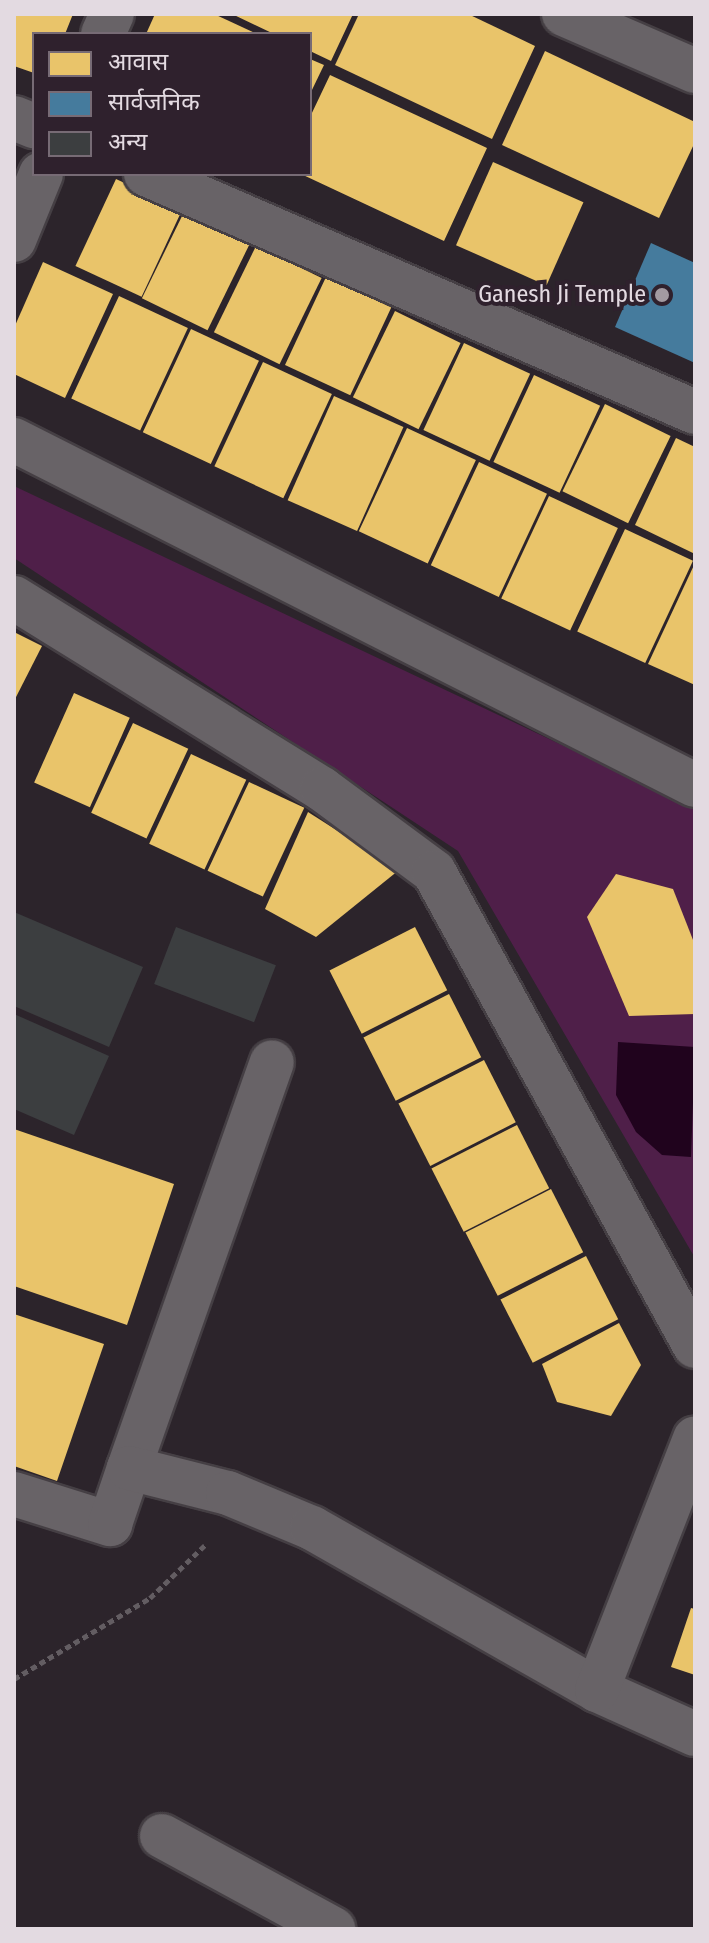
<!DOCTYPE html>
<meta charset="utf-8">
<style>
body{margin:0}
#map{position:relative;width:709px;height:1943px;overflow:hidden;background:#2c242b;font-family:"Fira Sans Condensed","Noto Sans Devanagari",sans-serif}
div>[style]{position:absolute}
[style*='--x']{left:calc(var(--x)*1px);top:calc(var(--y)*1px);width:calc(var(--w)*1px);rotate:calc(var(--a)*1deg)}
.green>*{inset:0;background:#4f1f49}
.water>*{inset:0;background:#20031d}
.homes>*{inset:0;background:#e9c46a;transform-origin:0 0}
.public>*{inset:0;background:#457b9d}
.building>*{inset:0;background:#3c3e40;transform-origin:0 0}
.path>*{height:5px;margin-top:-2.5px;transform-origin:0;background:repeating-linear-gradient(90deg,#635d62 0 6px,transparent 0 10px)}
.roads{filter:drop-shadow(2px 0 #453f44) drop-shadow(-2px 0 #453f44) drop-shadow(0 2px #453f44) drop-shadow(0 -2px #453f44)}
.minor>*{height:44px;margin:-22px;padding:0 22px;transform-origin:22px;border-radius:22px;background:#686367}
.dots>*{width:22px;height:22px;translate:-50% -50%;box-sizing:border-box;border:4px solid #2f212d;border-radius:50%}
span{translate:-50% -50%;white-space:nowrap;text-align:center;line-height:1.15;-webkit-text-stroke:8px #2f212d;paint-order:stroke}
.poi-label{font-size:24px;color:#e3dae1}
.right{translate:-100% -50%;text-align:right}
.frame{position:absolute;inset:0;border:16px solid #e3dae1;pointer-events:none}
.legend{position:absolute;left:32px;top:32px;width:280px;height:144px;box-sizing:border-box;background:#2f212d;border:2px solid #776b75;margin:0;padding:10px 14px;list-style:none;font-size:24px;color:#e3dae1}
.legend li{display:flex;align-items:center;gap:16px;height:40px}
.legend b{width:40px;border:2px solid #776b75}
</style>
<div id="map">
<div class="green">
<i style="clip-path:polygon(14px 486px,695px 808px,695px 1258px,458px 851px,14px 558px)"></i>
</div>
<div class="water">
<i style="clip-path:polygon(618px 1042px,695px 1047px,691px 1157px,662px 1155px,636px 1132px,616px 1095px)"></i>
</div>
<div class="homes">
<i style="clip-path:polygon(14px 14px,73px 14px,65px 34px,34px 34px,34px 73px,14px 66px)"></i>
<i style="clip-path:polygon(155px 14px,214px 14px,257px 34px,146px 34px)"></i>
<i style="clip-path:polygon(232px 14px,353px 14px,331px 61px,310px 51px,310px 34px,274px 34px)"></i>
<i style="clip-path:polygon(359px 14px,468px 14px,535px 46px,492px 139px,335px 65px)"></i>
<i style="clip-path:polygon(545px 51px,695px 122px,695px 142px,659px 218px,502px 145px)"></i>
<i style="clip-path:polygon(310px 59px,324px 65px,310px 94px)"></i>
<i style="clip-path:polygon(330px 75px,487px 148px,444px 241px,301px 174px,310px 174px,310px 117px)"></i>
<i style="left:493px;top:162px;width:99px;height:91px;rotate:24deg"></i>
<i style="left:116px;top:179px;width:73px;height:96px;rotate:25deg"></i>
<i style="left:184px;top:212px;width:73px;height:96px;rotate:26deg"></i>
<i style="left:256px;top:246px;width:73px;height:96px;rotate:26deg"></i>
<i style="clip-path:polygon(43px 262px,113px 294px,65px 398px,14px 374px,14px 328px)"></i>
<i style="left:326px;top:277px;width:72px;height:97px;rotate:25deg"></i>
<i style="left:119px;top:296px;width:76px;height:113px;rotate:25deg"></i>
<i style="left:395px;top:311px;width:73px;height:96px;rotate:26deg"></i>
<i style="left:191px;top:329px;width:75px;height:114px;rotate:25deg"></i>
<i style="left:464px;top:343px;width:73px;height:96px;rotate:25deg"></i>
<i style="left:263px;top:362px;width:76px;height:115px;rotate:25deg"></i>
<i style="left:534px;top:375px;width:73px;height:96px;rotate:25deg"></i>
<i style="left:334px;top:396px;width:76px;height:114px;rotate:24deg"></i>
<i style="left:605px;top:404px;width:73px;height:97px;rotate:26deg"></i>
<i style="left:407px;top:428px;width:76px;height:114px;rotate:25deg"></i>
<i style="clip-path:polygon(676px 438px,695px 447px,695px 554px,635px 525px)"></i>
<i style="left:479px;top:462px;width:75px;height:114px;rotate:25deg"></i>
<i style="left:549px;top:496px;width:76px;height:113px;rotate:25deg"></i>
<i style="left:625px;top:529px;width:75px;height:113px;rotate:25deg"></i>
<i style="clip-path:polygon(695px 563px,695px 685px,648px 664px)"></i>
<i style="clip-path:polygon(14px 632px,42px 646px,14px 701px)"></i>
<i style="left:74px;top:693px;width:61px;height:98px;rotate:24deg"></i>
<i style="left:133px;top:723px;width:61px;height:99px;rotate:25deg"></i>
<i style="left:191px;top:754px;width:61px;height:99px;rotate:25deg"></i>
<i style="left:249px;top:782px;width:61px;height:98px;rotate:25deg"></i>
<i style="clip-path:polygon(308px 812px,399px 870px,316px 937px,265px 909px)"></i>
<i style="clip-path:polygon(616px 874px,673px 889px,695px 945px,695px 1014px,629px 1016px,587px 917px)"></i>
<i style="left:415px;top:927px;width:71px;height:96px;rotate:63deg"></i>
<i style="left:449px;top:994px;width:71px;height:96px;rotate:63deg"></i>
<i style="left:484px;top:1060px;width:70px;height:96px;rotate:63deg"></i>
<i style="left:517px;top:1125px;width:71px;height:96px;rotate:63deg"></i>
<i style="clip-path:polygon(14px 1129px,174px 1184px,127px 1325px,14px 1286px)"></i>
<i style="left:551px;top:1189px;width:71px;height:96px;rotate:63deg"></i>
<i style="left:586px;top:1256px;width:71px;height:96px;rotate:63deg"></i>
<i style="clip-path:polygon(14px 1314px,104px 1344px,57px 1481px,14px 1466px)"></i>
<i style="clip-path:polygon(619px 1323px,641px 1365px,611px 1416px,557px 1402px,542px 1364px)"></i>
<i style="clip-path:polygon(691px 1608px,695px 1609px,695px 1675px,671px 1667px)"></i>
</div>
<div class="public">
<i style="clip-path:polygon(651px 243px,695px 263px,695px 363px,615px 327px)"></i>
</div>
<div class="building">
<i style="clip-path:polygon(14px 912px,143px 967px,109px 1047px,14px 1006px)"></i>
<i style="left:176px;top:927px;width:107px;height:61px;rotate:21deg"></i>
<i style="clip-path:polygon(14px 1014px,109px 1056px,74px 1135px,14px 1109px)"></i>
</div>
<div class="path">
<i style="--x:14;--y:1679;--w:158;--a:-30.8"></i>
<i style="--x:150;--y:1598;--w:76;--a:-43.9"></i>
</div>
<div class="roads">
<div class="minor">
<i style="--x:564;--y:14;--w:143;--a:23.5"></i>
<i style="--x:103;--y:34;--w:22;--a:-66"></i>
<i style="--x:14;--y:118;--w:22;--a:22"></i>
<i style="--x:146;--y:174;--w:598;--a:23.44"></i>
<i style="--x:14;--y:240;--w:71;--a:-67.8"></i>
<i style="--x:14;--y:440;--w:763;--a:26.87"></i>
<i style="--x:14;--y:598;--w:362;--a:31.8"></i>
<i style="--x:322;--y:789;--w:139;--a:36.5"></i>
<i style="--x:434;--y:872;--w:541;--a:61.16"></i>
<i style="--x:129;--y:1468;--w:430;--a:-70.6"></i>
<i style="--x:14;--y:1494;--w:101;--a:17.4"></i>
<i style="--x:110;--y:1524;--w:59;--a:-71.3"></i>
<i style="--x:129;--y:1468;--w:102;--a:14.2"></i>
<i style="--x:228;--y:1493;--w:91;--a:22.6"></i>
<i style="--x:312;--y:1528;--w:328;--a:29.6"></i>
<i style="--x:597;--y:1690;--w:107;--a:24.2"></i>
<i style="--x:597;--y:1690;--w:270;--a:-68.7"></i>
<i style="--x:162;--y:1836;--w:195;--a:28.5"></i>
</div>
</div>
<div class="dots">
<i style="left:662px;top:295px;background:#a39aa1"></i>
</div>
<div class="poi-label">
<span class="right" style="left:646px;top:295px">Ganesh Ji Temple</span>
</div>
<div class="frame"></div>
<ul class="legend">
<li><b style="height:22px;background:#e9c46a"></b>आवास</li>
<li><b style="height:22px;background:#457b9d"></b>सार्वजनिक</li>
<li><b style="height:22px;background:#3c3e40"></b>अन्य</li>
</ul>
</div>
